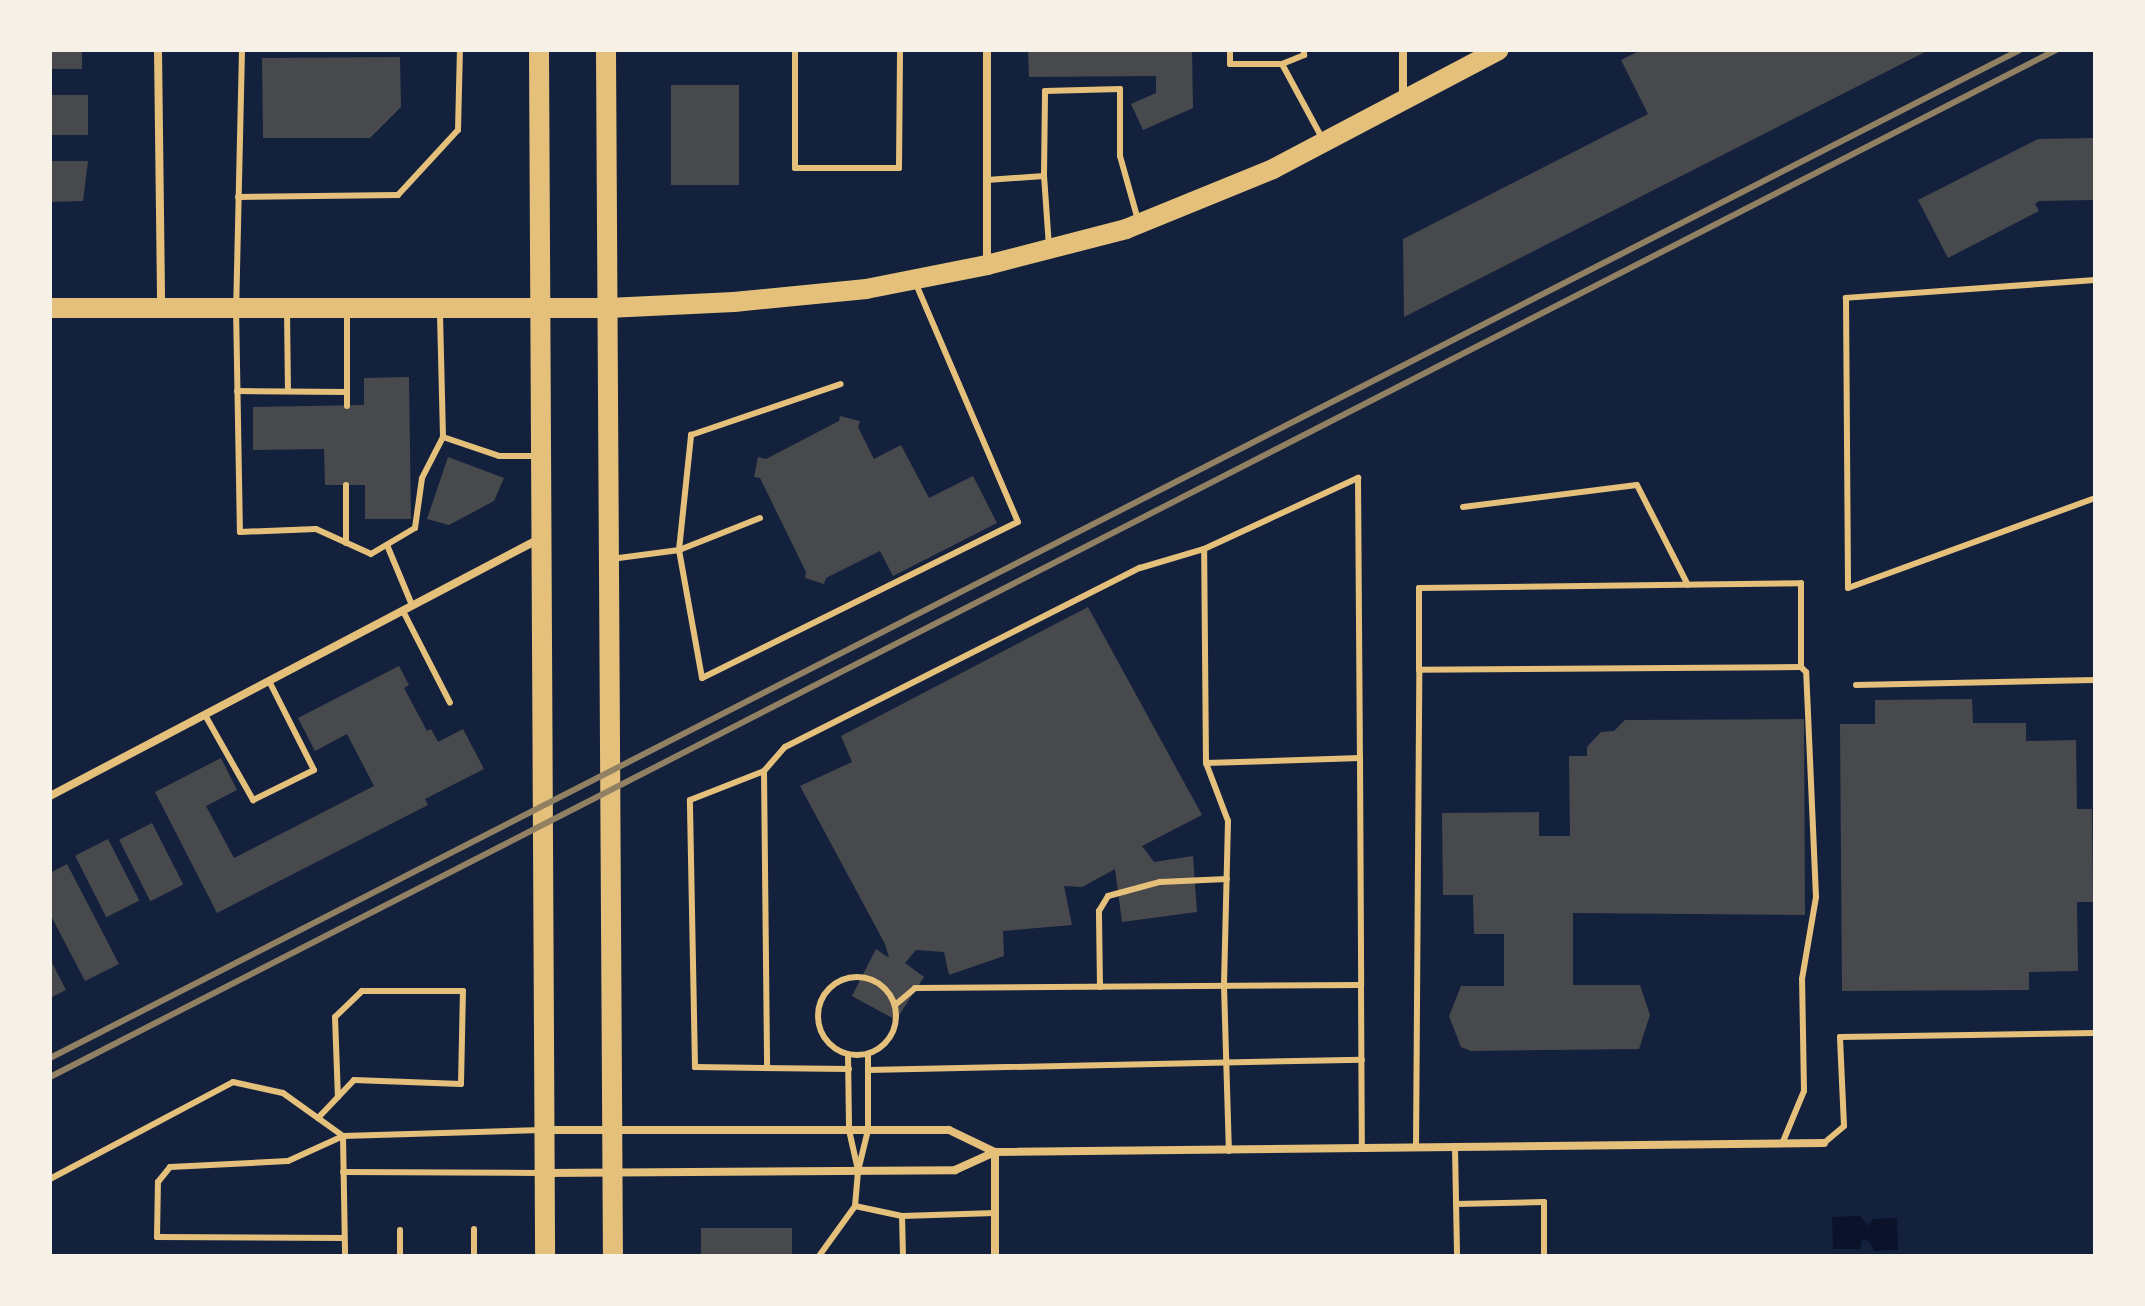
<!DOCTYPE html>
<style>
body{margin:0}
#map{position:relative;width:2145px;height:1306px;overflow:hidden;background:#14213d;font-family:"Archivo Narrow",sans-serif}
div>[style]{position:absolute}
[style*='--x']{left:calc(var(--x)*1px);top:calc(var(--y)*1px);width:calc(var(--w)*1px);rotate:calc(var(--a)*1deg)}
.water>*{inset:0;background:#0b132b}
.building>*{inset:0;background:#48494c;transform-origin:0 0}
.service>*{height:6px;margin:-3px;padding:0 3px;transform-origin:3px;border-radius:3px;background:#e5c07b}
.service>.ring{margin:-3px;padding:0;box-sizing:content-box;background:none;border:6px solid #e5c07b;border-radius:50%}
.minor>*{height:8px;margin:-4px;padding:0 4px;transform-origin:4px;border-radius:4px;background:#e5c07b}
.primary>*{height:20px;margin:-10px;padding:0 10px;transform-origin:10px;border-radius:10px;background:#e5c07b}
.rail>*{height:6px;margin:-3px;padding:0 3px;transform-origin:3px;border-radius:3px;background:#918062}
span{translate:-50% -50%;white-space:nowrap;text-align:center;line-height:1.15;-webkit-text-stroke:6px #f6f1e7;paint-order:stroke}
.frame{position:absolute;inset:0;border:52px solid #f6f1e7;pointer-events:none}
</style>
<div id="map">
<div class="water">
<i style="clip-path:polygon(1860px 1216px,1869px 1226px,1873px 1219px,1897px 1218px,1898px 1250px,1874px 1251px,1869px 1241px,1862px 1239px,1860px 1249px,1833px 1249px,1832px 1217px)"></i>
</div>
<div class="building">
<i style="left:50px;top:50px;width:32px;height:19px"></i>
<i style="clip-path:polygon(1028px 50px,1192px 50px,1193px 108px,1143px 130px,1131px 104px,1156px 93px,1156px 76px,1029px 77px)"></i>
<i style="clip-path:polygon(1641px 50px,1929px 50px,1404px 317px,1403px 239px,1648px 114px,1621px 60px)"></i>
<i style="clip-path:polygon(400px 57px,401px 107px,370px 138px,263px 138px,262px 58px)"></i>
<i style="left:671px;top:85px;width:68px;height:100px"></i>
<i style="left:50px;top:95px;width:38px;height:40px"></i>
<i style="clip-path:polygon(2095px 138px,2095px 200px,2039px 201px,2035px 204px,2039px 211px,1948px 258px,1918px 200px,2038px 139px)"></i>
<i style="clip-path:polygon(50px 161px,88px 161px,83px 201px,50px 202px)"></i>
<i style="clip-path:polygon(409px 377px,411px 519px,365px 519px,365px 485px,325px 485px,324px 449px,253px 450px,253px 407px,364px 405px,364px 378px)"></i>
<i style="clip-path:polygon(840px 416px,860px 421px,858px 427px,874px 459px,901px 445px,929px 498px,973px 476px,997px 523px,893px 576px,880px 551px,826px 578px,824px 584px,805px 578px,806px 572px,760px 478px,754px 477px,758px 457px,766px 459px,839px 421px)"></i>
<i style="clip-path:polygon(448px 457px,504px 478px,494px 501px,449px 525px,427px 519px)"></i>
<i style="clip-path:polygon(1088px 607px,1202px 815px,1142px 846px,1154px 862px,1193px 856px,1197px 912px,1122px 922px,1115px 869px,1082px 887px,1064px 886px,1072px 925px,1003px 931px,1004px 956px,949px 975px,944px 952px,916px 950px,905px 963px,924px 977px,896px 1020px,852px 996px,876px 949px,889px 958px,885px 944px,800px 786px,852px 762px,841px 736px)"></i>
<i style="clip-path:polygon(399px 666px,409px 685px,404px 688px,427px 731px,431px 729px,438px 742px,463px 729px,484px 769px,425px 799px,428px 805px,217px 913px,155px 792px,221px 758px,237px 790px,206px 806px,234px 858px,374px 786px,347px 734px,315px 751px,298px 718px)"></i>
<i style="clip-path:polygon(1972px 699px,1973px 723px,2026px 723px,2026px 741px,2076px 740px,2077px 809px,2092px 809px,2093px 902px,2077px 902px,2078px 971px,2029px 972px,2029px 990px,1842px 991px,1840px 724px,1875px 724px,1875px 700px)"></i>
<i style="clip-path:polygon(1804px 719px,1805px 915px,1573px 913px,1573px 985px,1640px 985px,1650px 1015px,1639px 1049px,1471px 1051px,1461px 1047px,1449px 1016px,1461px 986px,1504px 986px,1504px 934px,1474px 934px,1473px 895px,1443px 895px,1442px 813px,1539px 812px,1539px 836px,1570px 836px,1569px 756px,1587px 756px,1587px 747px,1601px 732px,1614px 731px,1625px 720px)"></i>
<i style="left:152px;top:823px;width:69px;height:37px;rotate:63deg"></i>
<i style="left:108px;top:839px;width:69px;height:37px;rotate:63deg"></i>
<i style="clip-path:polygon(67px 864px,119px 964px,85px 981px,50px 914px,50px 873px)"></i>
<i style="clip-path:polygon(50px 959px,66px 990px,50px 998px)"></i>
<i style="left:792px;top:1228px;width:28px;height:91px;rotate:90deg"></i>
</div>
<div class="service">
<i style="--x:242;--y:50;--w:257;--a:91.3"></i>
<i style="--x:236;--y:307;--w:225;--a:89"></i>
<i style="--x:240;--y:532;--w:76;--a:-2.3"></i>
<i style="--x:316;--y:529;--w:60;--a:24.4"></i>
<i style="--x:371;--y:554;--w:51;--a:-30.6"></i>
<i style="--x:415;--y:528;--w:50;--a:-82"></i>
<i style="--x:422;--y:478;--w:46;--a:-62.9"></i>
<i style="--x:443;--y:437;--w:126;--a:-91.4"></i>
<i style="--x:795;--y:50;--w:118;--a:90"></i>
<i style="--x:795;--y:168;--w:104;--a:0"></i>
<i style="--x:899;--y:168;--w:118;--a:-89.5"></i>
<i style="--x:1230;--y:50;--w:14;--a:90"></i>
<i style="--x:1230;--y:64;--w:52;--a:0"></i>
<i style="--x:1282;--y:64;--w:24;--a:-22"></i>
<i style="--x:1304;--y:55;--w:5;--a:-90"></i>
<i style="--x:1282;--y:64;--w:84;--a:61.6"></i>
<i style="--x:987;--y:180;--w:57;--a:-4"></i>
<i style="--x:238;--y:197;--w:160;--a:-0.7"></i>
<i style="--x:398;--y:195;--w:88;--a:-47.3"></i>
<i style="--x:458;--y:130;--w:80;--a:-88.6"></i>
<i style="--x:1049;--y:247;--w:71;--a:-94"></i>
<i style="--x:1044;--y:176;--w:85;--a:-89.3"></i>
<i style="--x:1045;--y:91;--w:75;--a:-1.5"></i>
<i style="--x:1120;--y:89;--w:67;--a:90"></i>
<i style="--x:1120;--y:156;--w:66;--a:74.3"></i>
<i style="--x:2095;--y:280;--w:250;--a:175.9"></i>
<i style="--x:1846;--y:298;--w:290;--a:89.6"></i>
<i style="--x:1848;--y:588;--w:263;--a:-20"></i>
<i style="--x:287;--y:311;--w:80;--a:89.3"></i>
<i style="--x:237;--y:391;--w:110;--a:0.5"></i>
<i style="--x:347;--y:406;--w:92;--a:-90"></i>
<i style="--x:443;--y:437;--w:59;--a:18.7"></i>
<i style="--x:499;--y:456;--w:37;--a:0"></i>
<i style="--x:1463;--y:507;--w:175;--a:-7.2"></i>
<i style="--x:1637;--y:485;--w:112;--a:63"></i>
<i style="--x:760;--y:518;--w:87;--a:158.4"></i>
<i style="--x:679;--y:550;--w:116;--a:-84"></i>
<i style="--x:691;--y:435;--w:158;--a:-18.8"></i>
<i style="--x:346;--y:543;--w:58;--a:-90"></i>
<i style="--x:387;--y:545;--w:65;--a:67.4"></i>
<i style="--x:611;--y:559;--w:69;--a:-7.5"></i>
<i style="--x:679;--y:550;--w:130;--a:79.8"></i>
<i style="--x:702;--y:678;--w:352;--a:-26.3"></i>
<i style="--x:1018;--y:522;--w:261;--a:-113.2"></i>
<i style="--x:403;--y:611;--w:103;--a:62.9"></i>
<i style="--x:1856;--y:685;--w:239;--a:-1.2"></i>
<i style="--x:205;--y:715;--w:98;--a:60.5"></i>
<i style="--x:253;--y:800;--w:68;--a:-26.2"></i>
<i style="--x:314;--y:770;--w:100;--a:-116.8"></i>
<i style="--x:1360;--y:758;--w:154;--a:178.1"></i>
<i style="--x:1206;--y:763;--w:214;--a:-90.5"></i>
<i style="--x:1204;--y:549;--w:170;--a:-24.8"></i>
<i style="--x:1358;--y:478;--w:280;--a:89.6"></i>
<i style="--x:1360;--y:758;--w:227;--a:89.7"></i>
<i style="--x:1361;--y:985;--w:164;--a:89.7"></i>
<i style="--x:1206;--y:763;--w:62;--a:69.2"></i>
<i style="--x:1228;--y:821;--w:165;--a:91.4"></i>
<i style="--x:1224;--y:986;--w:165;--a:88.3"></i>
<i style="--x:764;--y:771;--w:297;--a:89.4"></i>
<i class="ring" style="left:818px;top:977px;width:72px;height:72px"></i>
<i style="--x:1100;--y:987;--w:76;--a:-90.8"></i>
<i style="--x:1099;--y:911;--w:17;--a:-59"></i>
<i style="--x:1108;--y:896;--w:54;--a:-15.1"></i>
<i style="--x:1160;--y:882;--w:67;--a:-2.6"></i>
<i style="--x:895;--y:1005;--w:26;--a:-40"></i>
<i style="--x:915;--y:988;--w:446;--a:-0.4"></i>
<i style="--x:848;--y:1054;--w:76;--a:89.2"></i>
<i style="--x:849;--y:1130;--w:41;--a:77.3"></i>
<i style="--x:849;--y:1069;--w:154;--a:-179.3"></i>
<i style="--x:695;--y:1067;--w:267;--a:-91.1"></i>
<i style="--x:690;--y:800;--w:79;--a:-21.4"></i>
<i style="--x:764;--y:771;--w:32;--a:-49"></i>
<i style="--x:785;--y:747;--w:398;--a:-26.8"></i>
<i style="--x:1140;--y:568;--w:67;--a:-16.5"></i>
<i style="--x:868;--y:1070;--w:494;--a:-1.2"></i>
<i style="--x:318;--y:1118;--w:52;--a:-46.5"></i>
<i style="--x:354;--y:1080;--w:107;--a:2.1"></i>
<i style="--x:461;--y:1084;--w:93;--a:-88.8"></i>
<i style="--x:463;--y:991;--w:101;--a:180"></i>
<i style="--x:362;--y:991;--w:37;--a:136"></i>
<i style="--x:335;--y:1017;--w:80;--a:87.9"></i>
<i style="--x:343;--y:1136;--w:120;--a:89"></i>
<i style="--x:1824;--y:1143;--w:26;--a:-40"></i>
<i style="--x:1844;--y:1126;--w:89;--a:-92.6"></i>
<i style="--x:1840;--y:1037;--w:255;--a:-0.9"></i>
<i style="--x:1782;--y:1144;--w:57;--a:-67.5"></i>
<i style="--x:1804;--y:1091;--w:112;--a:-91"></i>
<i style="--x:1802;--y:979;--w:83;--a:-80.3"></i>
<i style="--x:1816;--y:897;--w:225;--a:-92.5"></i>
<i style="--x:1806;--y:672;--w:7;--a:-135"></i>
<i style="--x:1416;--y:1148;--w:478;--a:-89.6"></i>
<i style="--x:1419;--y:670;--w:82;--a:-90"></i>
<i style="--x:1419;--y:588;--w:382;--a:-0.7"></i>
<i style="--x:1801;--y:583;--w:84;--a:90"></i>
<i style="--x:1801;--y:667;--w:382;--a:179.6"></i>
<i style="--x:1455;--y:1148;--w:108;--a:88.9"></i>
<i style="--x:343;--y:1172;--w:197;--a:0.3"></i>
<i style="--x:50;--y:1179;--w:207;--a:-27.9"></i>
<i style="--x:233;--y:1082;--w:51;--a:12.4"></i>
<i style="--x:283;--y:1093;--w:74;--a:35.6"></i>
<i style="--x:1456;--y:1204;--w:88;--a:-1.3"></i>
<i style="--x:1544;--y:1202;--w:54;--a:90"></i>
<i style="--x:855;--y:1206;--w:48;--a:12"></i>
<i style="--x:474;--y:1229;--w:27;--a:90"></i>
<i style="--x:400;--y:1230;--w:26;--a:90"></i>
<i style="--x:344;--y:1238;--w:187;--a:-179.7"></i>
<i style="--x:157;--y:1237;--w:55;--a:-89"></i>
<i style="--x:158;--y:1182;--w:19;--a:-51"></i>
<i style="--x:170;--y:1167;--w:118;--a:-2.9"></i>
<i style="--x:288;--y:1161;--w:60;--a:-24.4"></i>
<i style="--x:343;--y:1136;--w:199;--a:-1.7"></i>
<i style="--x:819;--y:1256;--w:62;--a:-54.2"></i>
<i style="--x:855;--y:1206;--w:35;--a:-85"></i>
<i style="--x:858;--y:1171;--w:42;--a:-76.3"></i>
<i style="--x:868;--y:1130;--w:75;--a:-90"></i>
<i style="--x:903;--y:1256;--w:40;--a:-91.4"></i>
<i style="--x:902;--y:1216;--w:93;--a:-1.8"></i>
</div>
<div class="minor">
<i style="--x:158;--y:50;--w:256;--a:89.3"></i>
<i style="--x:987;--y:50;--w:215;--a:90"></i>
<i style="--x:1403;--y:50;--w:47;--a:90"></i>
<i style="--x:50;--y:796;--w:555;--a:-27.72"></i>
<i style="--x:546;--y:1130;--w:403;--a:0"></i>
<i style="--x:949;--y:1130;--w:51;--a:25.6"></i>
<i style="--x:995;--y:1152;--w:104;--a:90"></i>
<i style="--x:545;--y:1173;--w:410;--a:-0.4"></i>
<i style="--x:955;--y:1170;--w:44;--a:-24.2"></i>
<i style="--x:995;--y:1152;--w:829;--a:-0.62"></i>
</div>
<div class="primary">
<i style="--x:539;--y:50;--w:1206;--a:89.71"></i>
<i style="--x:606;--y:50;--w:1206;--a:89.67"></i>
<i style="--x:50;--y:308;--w:558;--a:0"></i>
<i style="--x:608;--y:308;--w:126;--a:-2.7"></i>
<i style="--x:734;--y:302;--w:133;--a:-5.6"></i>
<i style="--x:866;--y:289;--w:123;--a:-11.2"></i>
<i style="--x:987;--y:265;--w:144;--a:-14.5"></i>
<i style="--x:1126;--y:229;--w:159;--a:-22.2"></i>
<i style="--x:1273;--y:169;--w:255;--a:-27.8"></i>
</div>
<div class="rail">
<i style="--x:50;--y:1058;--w:2213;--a:-27.1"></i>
<i style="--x:50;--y:1077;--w:2254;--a:-27.11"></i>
</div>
<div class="frame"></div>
</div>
